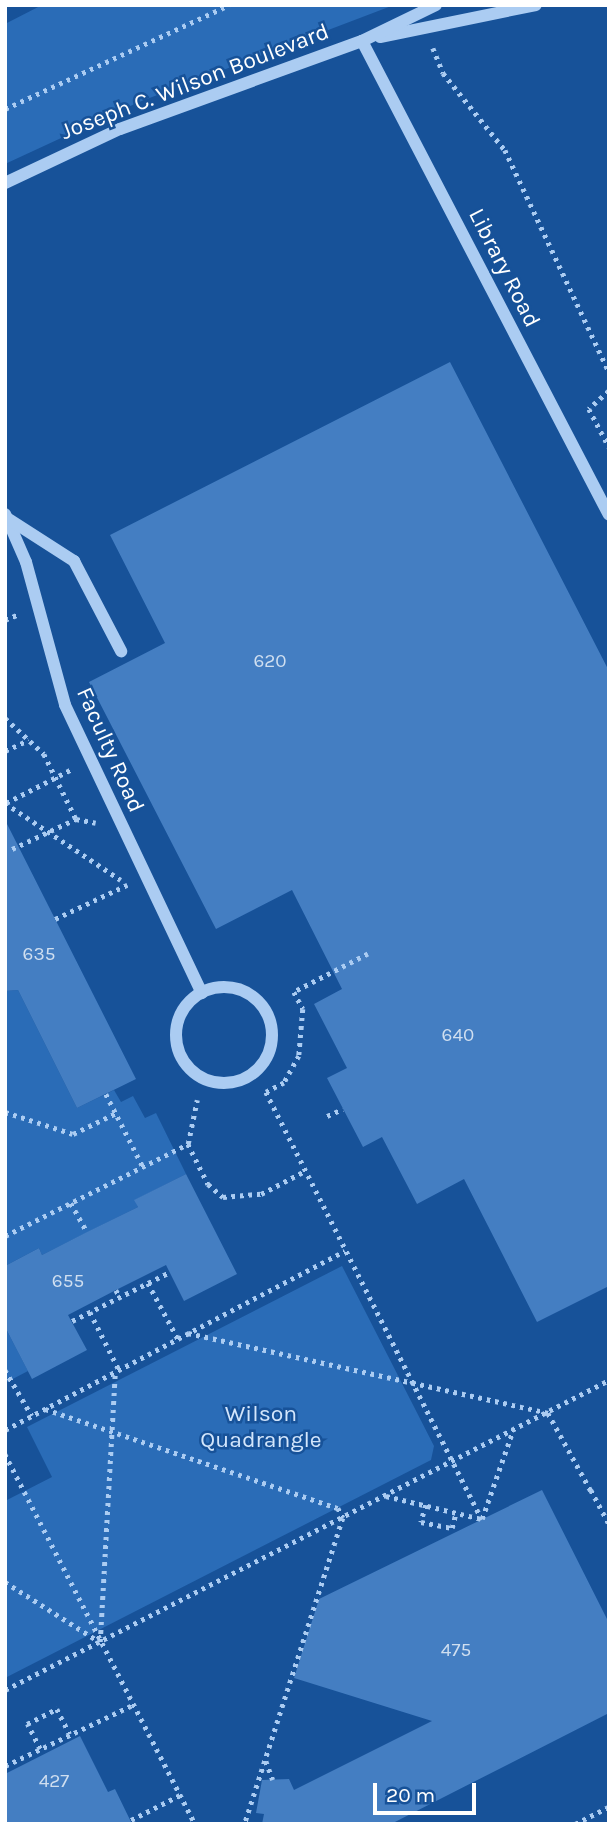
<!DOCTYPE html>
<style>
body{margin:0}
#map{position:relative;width:614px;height:1829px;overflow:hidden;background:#175299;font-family:Karla,sans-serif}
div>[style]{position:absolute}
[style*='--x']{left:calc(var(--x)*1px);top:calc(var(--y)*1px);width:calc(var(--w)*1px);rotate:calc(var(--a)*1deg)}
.green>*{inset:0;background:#2a6cb7}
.building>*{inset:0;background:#447ec2}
.path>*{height:4.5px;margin-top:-2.25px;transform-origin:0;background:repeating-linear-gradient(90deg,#abccf2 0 3.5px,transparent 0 8.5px)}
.minor>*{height:12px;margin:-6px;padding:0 6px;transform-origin:6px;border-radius:6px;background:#abccf2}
.minor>.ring{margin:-6px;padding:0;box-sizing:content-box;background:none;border:12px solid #abccf2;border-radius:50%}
span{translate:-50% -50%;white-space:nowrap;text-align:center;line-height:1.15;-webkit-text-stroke:5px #175299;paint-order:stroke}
.number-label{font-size:19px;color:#d0dff0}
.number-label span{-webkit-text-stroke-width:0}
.street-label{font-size:23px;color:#fff}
.park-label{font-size:23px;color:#d3e6fc}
.frame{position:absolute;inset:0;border:7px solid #fff;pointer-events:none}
.scale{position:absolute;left:373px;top:1783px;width:103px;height:32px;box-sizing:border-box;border:4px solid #fff;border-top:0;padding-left:9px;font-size:21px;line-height:24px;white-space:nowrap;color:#fff;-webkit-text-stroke:5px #175299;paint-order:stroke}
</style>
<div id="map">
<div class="green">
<i style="clip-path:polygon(42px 5px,394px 5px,139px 102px,5px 164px,5px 24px)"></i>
<i style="clip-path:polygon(18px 990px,77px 1108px,114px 1090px,121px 1102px,133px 1096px,145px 1118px,156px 1113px,186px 1174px,135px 1200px,138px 1207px,42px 1255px,39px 1248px,5px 1266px,5px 991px)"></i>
<i style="clip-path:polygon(342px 1266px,434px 1446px,431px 1460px,5px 1678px,5px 1501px,52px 1477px,27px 1427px)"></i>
<i style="clip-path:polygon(5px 1327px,28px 1371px,5px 1383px)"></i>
</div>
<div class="building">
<i style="clip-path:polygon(450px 362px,609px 671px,609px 1286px,537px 1322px,464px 1179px,417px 1204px,382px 1137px,363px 1147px,327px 1078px,347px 1068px,314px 1004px,342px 989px,292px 890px,216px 929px,89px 682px,165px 643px,110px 535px)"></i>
<i style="clip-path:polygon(5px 820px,136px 1079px,77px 1108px,18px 990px,5px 991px)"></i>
<i style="clip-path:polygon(186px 1174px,237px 1274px,184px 1301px,166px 1265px,116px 1290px,68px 1315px,87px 1350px,32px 1379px,5px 1327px,5px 1266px,39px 1248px,42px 1255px,87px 1232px,138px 1207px,134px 1200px)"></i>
<i style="clip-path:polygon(542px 1490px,609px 1623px,609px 1713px,391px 1824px,262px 1824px,264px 1814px,256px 1813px,262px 1780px,289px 1779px,294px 1790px,432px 1721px,294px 1678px,319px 1599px)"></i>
<i style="clip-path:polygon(80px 1736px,108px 1792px,115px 1789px,132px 1824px,5px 1824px,5px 1774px)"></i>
</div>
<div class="path">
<i style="--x:433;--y:48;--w:27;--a:68"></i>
<i style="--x:443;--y:73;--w:99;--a:51.2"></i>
<i style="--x:505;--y:150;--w:245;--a:64.9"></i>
<i style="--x:5;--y:109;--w:247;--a:-24.9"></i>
<i style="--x:609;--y:391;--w:27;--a:138"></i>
<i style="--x:589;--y:409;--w:43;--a:62.2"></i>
<i style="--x:5;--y:620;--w:13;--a:-23"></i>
<i style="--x:5;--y:718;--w:53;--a:42.7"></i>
<i style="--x:44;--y:754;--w:72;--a:63.8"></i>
<i style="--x:76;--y:819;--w:20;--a:11"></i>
<i style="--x:5;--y:751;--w:26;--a:-25"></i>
<i style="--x:5;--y:803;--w:139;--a:33.6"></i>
<i style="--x:6;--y:803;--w:72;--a:-27.3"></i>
<i style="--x:12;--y:849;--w:71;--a:-25.1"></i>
<i style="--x:55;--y:919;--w:80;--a:-25.3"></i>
<i style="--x:368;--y:954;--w:83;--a:152.8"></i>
<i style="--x:294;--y:992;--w:19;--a:62"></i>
<i style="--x:303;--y:1009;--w:47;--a:94.9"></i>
<i style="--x:299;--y:1056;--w:31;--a:119"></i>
<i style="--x:284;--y:1083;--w:20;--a:153"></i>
<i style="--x:266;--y:1092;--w:479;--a:63.2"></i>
<i style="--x:106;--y:1094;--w:82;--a:63.1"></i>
<i style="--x:5;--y:1112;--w:71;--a:17.9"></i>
<i style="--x:73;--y:1134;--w:48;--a:-26"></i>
<i style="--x:327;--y:1116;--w:17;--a:-24"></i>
<i style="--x:188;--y:1144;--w:45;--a:-78.4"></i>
<i style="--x:71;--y:1203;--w:33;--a:61"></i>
<i style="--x:5;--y:1236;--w:205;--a:-26.7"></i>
<i style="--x:188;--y:1144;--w:45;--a:63.4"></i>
<i style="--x:208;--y:1184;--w:20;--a:41"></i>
<i style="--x:223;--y:1197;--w:38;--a:-5"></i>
<i style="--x:261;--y:1194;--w:50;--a:-27.6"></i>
<i style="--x:148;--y:1283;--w:64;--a:61.8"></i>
<i style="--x:116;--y:1290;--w:8;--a:60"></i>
<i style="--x:90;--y:1312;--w:65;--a:63.4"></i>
<i style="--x:72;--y:1321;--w:110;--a:-26.6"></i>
<i style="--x:188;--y:1333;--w:369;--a:12.5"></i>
<i style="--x:548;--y:1413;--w:89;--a:61.1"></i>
<i style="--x:5;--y:1370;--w:53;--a:59.6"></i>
<i style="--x:45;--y:1409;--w:309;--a:18.7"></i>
<i style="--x:338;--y:1508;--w:11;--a:63"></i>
<i style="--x:343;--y:1518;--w:321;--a:107.8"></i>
<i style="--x:5;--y:1430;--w:384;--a:-27.8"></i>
<i style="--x:5;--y:1454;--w:416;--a:62.8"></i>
<i style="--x:591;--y:1490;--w:38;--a:62"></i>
<i style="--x:386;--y:1496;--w:99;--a:13.5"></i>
<i style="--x:482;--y:1519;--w:94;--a:-70.8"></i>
<i style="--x:426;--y:1505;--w:18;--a:106"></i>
<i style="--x:421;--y:1522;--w:32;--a:11"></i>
<i style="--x:452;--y:1528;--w:16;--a:-76"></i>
<i style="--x:5;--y:1582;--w:112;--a:32.3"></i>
<i style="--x:100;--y:1642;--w:270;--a:-86.8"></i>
<i style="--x:5;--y:1690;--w:679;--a:-27.17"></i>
<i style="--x:40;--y:1749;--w:28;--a:-117"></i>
<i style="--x:27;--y:1724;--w:34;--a:-27"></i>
<i style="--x:57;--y:1709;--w:28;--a:63"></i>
<i style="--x:266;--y:1761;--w:20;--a:70"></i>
<i style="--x:5;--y:1766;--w:142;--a:-25.5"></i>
<i style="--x:131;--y:1820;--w:55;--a:-27"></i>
<i style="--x:575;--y:1824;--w:38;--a:-27"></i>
</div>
<div class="minor">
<i style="--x:380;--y:37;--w:159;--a:-11.6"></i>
<i style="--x:362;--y:41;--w:534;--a:62.48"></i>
<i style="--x:5;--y:183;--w:127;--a:-25.2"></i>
<i style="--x:120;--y:129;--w:258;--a:-20"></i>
<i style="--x:362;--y:41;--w:82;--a:-25.9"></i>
<i style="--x:5;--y:514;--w:52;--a:66.4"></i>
<i style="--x:26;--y:562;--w:148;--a:74.7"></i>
<i style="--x:65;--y:705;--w:319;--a:64.6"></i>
<i style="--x:7;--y:518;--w:80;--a:32.7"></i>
<i style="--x:74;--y:561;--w:102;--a:62.4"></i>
<i class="ring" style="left:176px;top:987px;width:84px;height:84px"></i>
</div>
<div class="number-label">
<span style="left:270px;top:662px">620</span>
<span style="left:39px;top:955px">635</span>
<span style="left:458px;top:1036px">640</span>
<span style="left:68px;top:1282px">655</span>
<span style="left:456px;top:1651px">475</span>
<span style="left:54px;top:1782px">427</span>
</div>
<div class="street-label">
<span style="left:195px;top:82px;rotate:-21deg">Joseph C. Wilson Boulevard</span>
<span style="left:504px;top:268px;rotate:63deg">Library Road</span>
<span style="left:110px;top:750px;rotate:66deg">Faculty Road</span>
</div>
<div class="park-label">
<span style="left:261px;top:1427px">Wilson<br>Quadrangle</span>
</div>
<div class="frame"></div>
<div class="scale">20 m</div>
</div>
